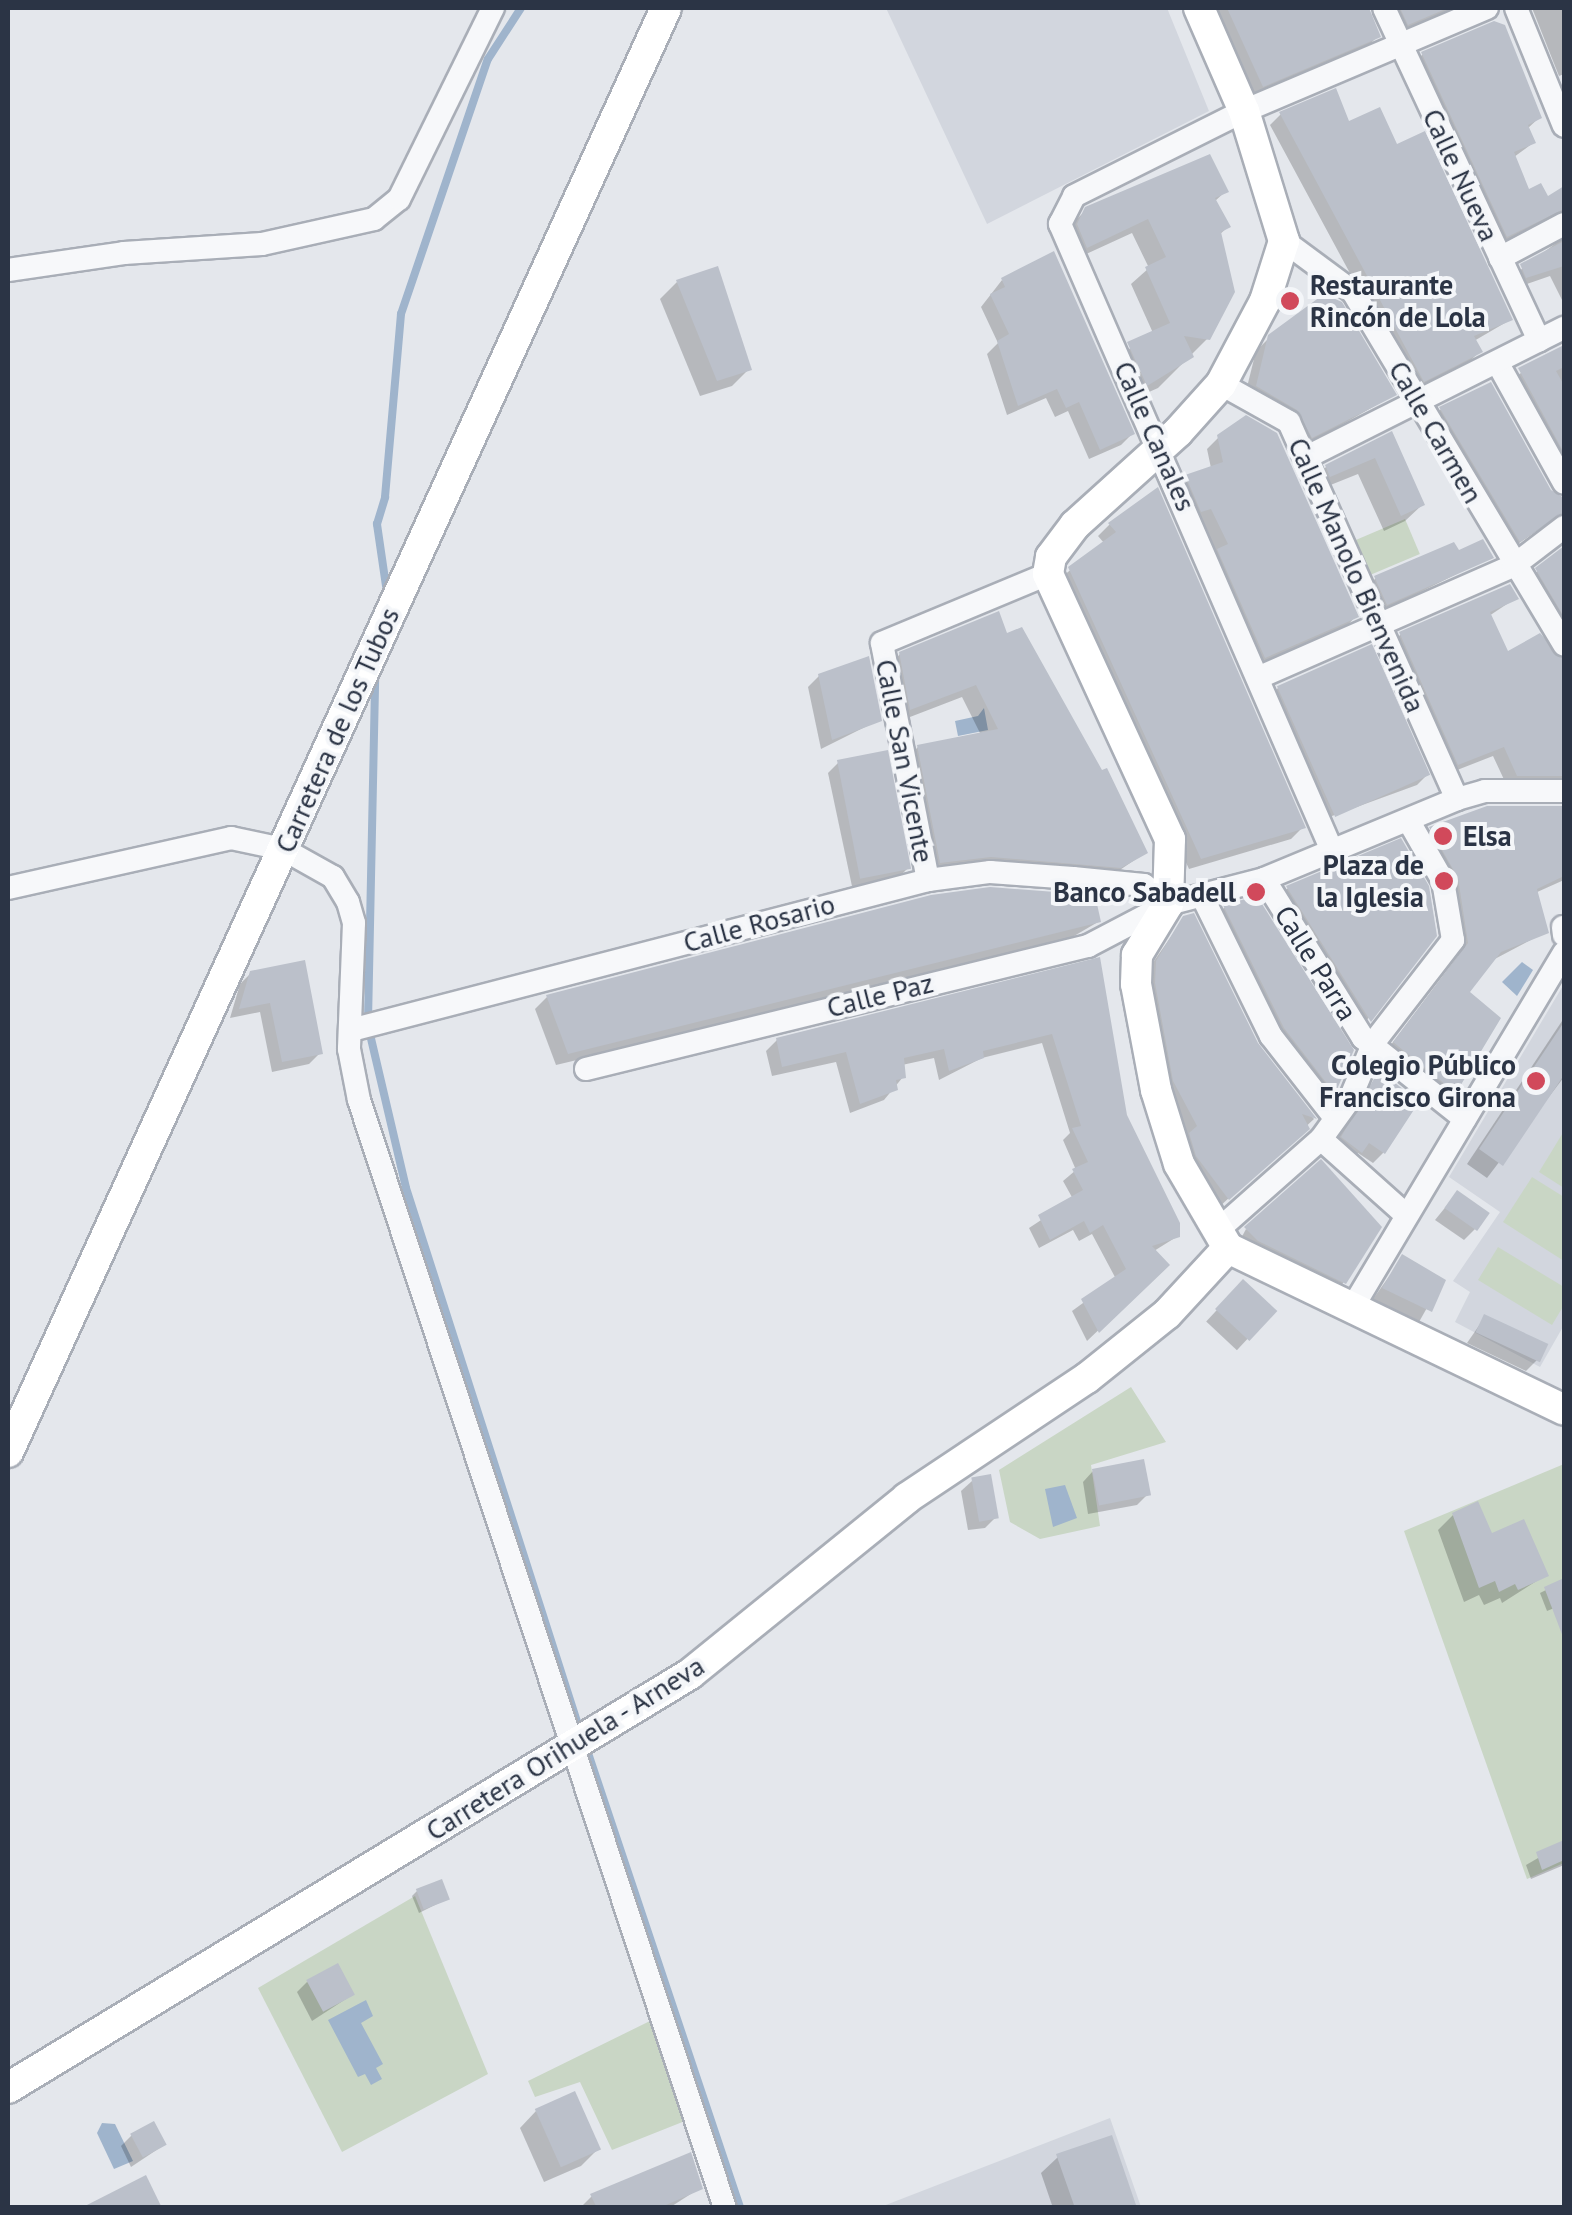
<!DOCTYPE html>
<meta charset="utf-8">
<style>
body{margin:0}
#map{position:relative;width:1572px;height:2215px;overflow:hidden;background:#e4e7ec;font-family:"PT Sans",sans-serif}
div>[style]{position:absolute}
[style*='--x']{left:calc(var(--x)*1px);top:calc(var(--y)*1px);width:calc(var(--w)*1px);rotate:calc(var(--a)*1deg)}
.built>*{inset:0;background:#d2d6de}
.green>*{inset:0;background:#c9d6c5;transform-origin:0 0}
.water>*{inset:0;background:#9fb4cc}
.shadow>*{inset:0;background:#0003;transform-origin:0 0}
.stream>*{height:8px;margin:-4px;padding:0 4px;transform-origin:4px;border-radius:4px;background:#9fb4cc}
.building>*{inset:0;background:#bbc0ca;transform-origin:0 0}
.roads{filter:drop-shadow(2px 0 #a9aeb7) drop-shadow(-2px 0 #a9aeb7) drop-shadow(0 2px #a9aeb7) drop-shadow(0 -2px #a9aeb7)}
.street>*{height:22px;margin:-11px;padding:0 11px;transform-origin:11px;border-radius:11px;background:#f7f8fa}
.secondary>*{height:30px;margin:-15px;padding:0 15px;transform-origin:15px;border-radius:15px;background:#fff}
.dots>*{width:28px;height:28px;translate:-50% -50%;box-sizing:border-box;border:5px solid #f4f6f9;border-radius:50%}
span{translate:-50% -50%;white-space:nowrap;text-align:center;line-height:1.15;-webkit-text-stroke:8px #f4f6f9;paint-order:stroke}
.street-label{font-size:28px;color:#2b3445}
.poi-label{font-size:28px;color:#2b3445;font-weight:700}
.left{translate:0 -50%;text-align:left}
.right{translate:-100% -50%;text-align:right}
.frame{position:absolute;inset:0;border:10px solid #2b3445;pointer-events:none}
</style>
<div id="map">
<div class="built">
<i style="clip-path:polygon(886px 8px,1167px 8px,1209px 111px,987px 224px)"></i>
<i style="clip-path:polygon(1564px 984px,1564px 1325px,1540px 1367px,1455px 1322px,1470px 1292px,1453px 1281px,1500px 1212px,1449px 1177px)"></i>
<i style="clip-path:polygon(1110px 2118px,1141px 2207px,878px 2208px)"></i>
</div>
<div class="green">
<i style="left:1405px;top:519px;width:38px;height:56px;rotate:67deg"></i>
<i style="clip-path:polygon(1564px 1131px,1564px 1188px,1539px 1172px)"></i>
<i style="clip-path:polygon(1532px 1177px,1564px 1197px,1564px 1261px,1503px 1222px)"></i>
<i style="clip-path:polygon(1498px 1247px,1564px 1287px,1564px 1305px,1552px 1325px,1478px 1280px)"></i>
<i style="clip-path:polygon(1131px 1387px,1166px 1442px,1091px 1465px,1100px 1526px,1040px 1539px,1010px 1522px,999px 1470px)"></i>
<i style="clip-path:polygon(1564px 1464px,1564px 1863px,1527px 1879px,1404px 1531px)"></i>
<i style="clip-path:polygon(415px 1896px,488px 2074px,342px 2152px,258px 1988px)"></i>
<i style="clip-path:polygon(652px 2020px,685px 2121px,612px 2150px,580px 2082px,535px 2097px,528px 2081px)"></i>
</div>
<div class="water">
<i style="clip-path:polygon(984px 708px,988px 730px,958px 736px,955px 721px,978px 716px)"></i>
<i style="clip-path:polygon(1522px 962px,1533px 970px,1517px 996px,1502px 982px)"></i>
<i style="clip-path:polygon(1065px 1485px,1077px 1518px,1053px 1527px,1045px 1489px)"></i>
<i style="clip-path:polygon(366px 2000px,373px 2016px,361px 2023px,383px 2064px,376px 2068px,382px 2079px,371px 2085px,365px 2074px,358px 2077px,328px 2020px)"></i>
<i style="clip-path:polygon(102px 2123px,115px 2124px,133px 2161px,114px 2169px,97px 2133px)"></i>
</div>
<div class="shadow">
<i style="clip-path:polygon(1208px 8px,1366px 8px,1378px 36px,1365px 49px,1249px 98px)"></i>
<i style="clip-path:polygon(1374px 8px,1463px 8px,1395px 36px)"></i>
<i style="clip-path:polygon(1532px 8px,1564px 8px,1564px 74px,1559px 76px)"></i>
<i style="clip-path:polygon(1423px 54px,1540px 117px,1527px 129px,1533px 143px,1514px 157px,1528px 193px,1547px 200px,1564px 189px,1564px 227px,1545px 221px,1496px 247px,1411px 66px)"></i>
<i style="clip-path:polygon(1281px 114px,1348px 125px,1396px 148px,1510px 320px,1474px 341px,1480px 351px,1469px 362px,1413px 390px,1270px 125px)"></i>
<i style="clip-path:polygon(1226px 191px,1214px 202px,1228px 227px,1219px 235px,1208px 338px,1158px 388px,1131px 400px,1114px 359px,1153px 333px,1131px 284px,1149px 268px,1132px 233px,1071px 261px,1071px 225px,1087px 209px)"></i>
<i style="clip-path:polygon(1564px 237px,1564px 304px,1550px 276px,1515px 288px,1510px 278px)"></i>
<i style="clip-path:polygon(1002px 280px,1132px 434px,1121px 445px,1089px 459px,1068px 411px,1055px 417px,1046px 398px,1007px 415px,987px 354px,998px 343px,981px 307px)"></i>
<i style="clip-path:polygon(677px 282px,749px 369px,732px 386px,700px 396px,660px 299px)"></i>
<i style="clip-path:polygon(1270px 337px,1394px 395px,1299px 449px,1285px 422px,1244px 399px,1256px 351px)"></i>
<i style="clip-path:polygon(1564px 347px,1564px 483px,1508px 381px)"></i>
<i style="clip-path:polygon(1441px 409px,1564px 501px,1564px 532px,1549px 522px,1508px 551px,1430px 420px)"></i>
<i style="clip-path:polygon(1391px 434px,1422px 505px,1405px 521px,1384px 531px,1358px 474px,1313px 492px,1309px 484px,1326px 467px)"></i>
<i style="clip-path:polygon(1219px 437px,1356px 616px,1345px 628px,1253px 668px,1207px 563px,1216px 554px,1175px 488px,1211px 468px,1207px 449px)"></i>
<i style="clip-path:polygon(1157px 491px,1303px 827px,1291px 839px,1189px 869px,1058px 580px,1104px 543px,1098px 536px,1110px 524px)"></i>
<i style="clip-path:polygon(1564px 549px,1564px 645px,1526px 581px)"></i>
<i style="clip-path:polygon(1458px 554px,1491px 557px,1376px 614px,1365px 589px,1376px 578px)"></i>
<i style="clip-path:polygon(1516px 598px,1489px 616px,1507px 654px,1564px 660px,1564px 798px,1507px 786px,1493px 756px,1447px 774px,1390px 645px,1401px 634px)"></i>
<i style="clip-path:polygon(1006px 636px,1145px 853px,1105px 880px,927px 875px,905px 760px,918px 747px,981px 735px,962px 697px,897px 722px,887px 668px,900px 654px)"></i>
<i style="clip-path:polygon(819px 676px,879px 720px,821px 749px,808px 687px)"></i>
<i style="clip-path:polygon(1278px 688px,1427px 775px,1417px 785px,1321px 820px,1268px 699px)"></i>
<i style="clip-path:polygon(839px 762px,908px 868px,897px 879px,853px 891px,828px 773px)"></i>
<i style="clip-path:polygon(1488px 808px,1564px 808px,1564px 880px,1535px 893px,1546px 932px,1491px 961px,1467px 992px,1454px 1091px,1443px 1102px,1384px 1054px,1458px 956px,1448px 889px,1420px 840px,1431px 829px)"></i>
<i style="clip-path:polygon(1288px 888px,1434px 935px,1359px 1030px,1277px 898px)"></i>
<i style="clip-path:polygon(1225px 907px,1335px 1090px,1325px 1099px,1274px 1038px,1215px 917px)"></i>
<i style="clip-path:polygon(1184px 918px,1256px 1044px,1314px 1119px,1217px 1209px,1186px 1168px,1163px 1093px,1145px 974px)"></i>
<i style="clip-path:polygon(1098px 922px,1057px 946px,556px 1065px,535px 1009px,547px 997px)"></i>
<i style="clip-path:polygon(1098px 960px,1124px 1116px,1178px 1236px,1154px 1251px,1167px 1265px,1087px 1341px,1072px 1311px,1116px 1279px,1092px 1234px,1079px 1241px,1073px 1230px,1039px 1248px,1029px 1228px,1073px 1199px,1063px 1181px,1076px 1170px,1063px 1140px,1070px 1133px,1042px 1043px,982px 1058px,939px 1080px,934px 1058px,902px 1065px,903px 1077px,884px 1100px,850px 1113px,836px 1062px,772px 1076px,766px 1051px,777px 1040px)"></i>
<i style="clip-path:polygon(251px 973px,320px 1053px,309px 1064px,272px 1072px,260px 1012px,230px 1018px,240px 984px)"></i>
<i style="clip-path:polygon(1564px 1018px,1564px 1077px,1487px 1178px,1467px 1164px)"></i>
<i style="clip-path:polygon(1379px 1073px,1383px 1153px,1373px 1163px,1358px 1153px,1350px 1162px,1332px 1148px)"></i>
<i style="clip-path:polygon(1457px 1193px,1475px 1229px,1464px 1240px,1435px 1220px)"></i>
<i style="left:1246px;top:1229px;width:111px;height:13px;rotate:28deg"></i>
<i style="clip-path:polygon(1403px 1257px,1442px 1281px,1419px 1322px,1373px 1299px)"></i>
<i style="left:1243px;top:1282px;width:42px;height:54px;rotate:43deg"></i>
<i style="clip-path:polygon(1485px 1317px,1537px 1360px,1526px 1371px,1467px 1343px)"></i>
<i style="clip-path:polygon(1093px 1471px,1148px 1494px,1137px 1505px,1088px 1514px,1083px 1482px)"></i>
<i style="clip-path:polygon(972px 1481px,996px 1517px,985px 1528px,968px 1530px,961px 1491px)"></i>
<i style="clip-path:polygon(1453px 1515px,1491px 1537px,1546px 1575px,1502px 1603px,1500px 1598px,1484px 1605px,1479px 1595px,1464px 1602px,1438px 1530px)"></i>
<i style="clip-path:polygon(1564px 1581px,1564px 1604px,1547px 1611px,1540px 1593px)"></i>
<i style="clip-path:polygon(1564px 1843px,1564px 1865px,1531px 1879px,1526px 1865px)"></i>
<i style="clip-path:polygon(417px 1891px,447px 1899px,419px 1913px,412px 1896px)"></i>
<i style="clip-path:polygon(307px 1982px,352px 1995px,312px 2021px,297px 1992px)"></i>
<i style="clip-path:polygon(536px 2111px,598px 2149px,581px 2166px,544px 2182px,520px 2128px)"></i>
<i style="clip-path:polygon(132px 2135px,164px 2145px,131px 2167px,121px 2146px)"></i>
<i style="clip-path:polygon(1058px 2157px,1134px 2208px,1053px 2208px,1041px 2173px)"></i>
<i style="clip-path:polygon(700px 2188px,669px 2208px,581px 2207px,592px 2196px)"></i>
</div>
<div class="stream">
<i style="--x:386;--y:586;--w:63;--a:-98.3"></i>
<i style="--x:377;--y:524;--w:28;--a:-73"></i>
<i style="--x:385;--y:497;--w:184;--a:-85"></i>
<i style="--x:401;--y:314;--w:269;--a:-71.2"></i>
<i style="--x:488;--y:59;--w:61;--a:-57.1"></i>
<i style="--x:368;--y:1021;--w:345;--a:-88.8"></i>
<i style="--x:369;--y:1030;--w:162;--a:76.8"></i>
<i style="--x:406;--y:1188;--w:573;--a:72.23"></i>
<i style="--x:586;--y:1747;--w:486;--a:71.5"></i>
</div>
<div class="building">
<i style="clip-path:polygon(1227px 8px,1369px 8px,1381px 37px,1263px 87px)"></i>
<i style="clip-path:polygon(1400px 8px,1448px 8px,1408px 25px)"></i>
<i style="clip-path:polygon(1494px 21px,1505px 25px,1542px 118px,1528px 125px,1536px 143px,1514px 152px,1529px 189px,1541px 183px,1548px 196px,1564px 186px,1564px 209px,1507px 237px,1421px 52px)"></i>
<i style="clip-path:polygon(1336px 88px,1349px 121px,1380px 107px,1397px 144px,1425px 131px,1513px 320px,1474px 336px,1483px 352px,1424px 382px,1279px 112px)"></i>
<i style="clip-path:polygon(1210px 154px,1229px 192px,1215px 198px,1231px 227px,1221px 232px,1235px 292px,1210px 340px,1184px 336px,1194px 357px,1147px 386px,1127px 342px,1170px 323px,1145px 267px,1166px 257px,1148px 219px,1087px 248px,1077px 224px,1085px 207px)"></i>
<i style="clip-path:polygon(1564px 241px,1564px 266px,1526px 278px,1520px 264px)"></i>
<i style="clip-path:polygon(1054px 251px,1135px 434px,1100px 450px,1079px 402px,1066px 408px,1057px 389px,1018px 406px,997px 341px,1009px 334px,990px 294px,1005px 287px,1001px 278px)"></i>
<i style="clip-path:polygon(718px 266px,752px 370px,717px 381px,676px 280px)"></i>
<i style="clip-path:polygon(1324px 294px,1342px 302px,1397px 395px,1312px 438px,1297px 410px,1256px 386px,1268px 335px)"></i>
<i style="clip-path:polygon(1564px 345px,1564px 367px,1556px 371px,1564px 385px,1564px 453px,1518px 368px)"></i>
<i style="clip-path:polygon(1491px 382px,1551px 490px,1564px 498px,1564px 512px,1520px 542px,1439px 407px)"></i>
<i style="clip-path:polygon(1246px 415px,1277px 433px,1359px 617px,1265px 658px,1217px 549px,1228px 544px,1211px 509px,1201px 512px,1185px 475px,1223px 462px,1217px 435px)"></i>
<i style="clip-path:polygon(1392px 431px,1425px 505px,1401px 516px,1375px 458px,1330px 477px,1325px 465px)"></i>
<i style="clip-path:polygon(1158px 487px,1306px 828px,1201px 859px,1068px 567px,1116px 532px,1108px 523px)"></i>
<i style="clip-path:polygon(1483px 539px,1494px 558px,1387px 605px,1374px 576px,1454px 542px,1459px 550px)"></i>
<i style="clip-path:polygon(1564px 546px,1564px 617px,1535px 568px)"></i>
<i style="clip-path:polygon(1510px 584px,1519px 599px,1490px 612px,1508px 651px,1540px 633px,1564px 660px,1564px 776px,1517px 776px,1504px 747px,1458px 765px,1399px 632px)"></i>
<i style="clip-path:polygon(999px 611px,1007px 633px,1022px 627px,1102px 770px,1107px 768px,1148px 853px,1121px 868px,991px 857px,940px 863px,917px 745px,998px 729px,976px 685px,910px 710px,899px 652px)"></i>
<i style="left:1372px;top:644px;width:143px;height:104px;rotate:66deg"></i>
<i style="clip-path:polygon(869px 656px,882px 721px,832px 740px,818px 674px)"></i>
<i style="left:888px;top:750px;width:121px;height:52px;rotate:79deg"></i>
<i style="clip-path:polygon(1487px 806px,1564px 806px,1564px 876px,1537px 889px,1549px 933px,1501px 952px,1470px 992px,1501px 1018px,1456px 1093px,1393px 1042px,1468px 943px,1458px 878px,1429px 827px)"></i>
<i style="clip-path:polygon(1401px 838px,1429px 886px,1437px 936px,1371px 1022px,1286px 886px)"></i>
<i style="clip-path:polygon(990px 887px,1095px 895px,1101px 922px,568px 1054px,546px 995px,931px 895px)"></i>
<i style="clip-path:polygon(1257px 896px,1354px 1050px,1335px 1094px,1284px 1028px,1223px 905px)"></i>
<i style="clip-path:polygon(1194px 913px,1258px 1043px,1317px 1119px,1302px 1114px,1310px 1129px,1229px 1200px,1196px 1156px,1189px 1133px,1197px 1126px,1173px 1081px,1155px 983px,1156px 961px,1183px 916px)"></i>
<i style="clip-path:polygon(1100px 957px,1127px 1115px,1180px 1223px,1180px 1237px,1152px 1246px,1170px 1265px,1099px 1333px,1081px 1299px,1126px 1269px,1103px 1225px,1090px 1233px,1084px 1221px,1050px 1240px,1038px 1215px,1083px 1190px,1072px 1169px,1088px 1162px,1072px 1128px,1081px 1126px,1052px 1034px,983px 1051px,984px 1058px,949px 1071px,944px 1049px,904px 1058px,906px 1078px,896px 1080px,898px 1090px,860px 1104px,846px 1052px,782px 1067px,776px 1038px)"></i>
<i style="clip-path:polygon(305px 960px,323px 1054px,282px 1062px,270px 1003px,239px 1009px,250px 971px)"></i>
<i style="clip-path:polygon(1564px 1022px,1564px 1075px,1503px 1166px,1479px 1149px)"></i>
<i style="clip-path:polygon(1379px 1070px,1419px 1102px,1385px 1154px,1369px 1143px,1362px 1153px,1341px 1137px)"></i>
<i style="clip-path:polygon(1321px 1159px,1382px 1227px,1346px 1284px,1258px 1241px,1244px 1227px)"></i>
<i style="left:1457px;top:1190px;width:40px;height:22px;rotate:35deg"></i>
<i style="clip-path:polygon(1402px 1254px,1446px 1280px,1432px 1312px,1382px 1288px)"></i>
<i style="left:1243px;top:1279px;width:47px;height:41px;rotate:43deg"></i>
<i style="left:1484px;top:1314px;width:71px;height:20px;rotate:25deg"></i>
<i style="left:1144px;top:1459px;width:37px;height:53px;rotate:79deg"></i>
<i style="left:991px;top:1474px;width:45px;height:20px;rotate:80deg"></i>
<i style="clip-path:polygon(1478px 1501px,1492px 1533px,1524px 1519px,1549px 1576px,1518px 1590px,1515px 1584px,1499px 1592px,1495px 1581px,1479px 1588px,1452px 1513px)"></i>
<i style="clip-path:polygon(1564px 1578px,1564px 1636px,1563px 1637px,1544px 1587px)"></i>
<i style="clip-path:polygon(1564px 1840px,1564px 1860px,1542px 1870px,1536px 1852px)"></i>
<i style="left:442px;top:1879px;width:22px;height:28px;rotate:69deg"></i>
<i style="left:338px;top:1963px;width:36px;height:36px;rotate:62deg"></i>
<i style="left:575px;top:2091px;width:64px;height:44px;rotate:66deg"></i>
<i style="left:154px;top:2121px;width:27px;height:27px;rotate:62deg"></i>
<i style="clip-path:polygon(1112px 2135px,1137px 2208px,1075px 2208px,1056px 2154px)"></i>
<i style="clip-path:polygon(691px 2152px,703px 2189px,659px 2208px,597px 2208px,590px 2194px)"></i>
<i style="clip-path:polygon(146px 2175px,162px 2208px,81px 2208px)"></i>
</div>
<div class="roads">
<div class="street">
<i style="--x:1384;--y:8;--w:367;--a:65"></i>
<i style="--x:1516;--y:8;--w:127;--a:67.9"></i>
<i style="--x:1284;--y:241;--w:86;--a:36.5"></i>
<i style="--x:1353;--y:292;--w:411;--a:59.1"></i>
<i style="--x:1500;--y:258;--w:72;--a:-28"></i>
<i style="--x:8;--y:270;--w:117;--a:-8.3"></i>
<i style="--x:124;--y:253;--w:138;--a:-3.7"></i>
<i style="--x:262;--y:244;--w:115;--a:-12.6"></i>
<i style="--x:374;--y:219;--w:32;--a:-39"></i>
<i style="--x:399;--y:199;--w:213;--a:-63.8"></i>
<i style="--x:1497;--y:362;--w:138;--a:61"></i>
<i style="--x:1221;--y:384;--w:78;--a:29.2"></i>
<i style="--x:1289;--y:422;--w:413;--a:66"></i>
<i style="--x:1305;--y:458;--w:290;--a:-26.7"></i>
<i style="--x:1262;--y:676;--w:274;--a:-23.7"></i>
<i style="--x:1513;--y:566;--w:64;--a:-37.4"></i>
<i style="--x:1333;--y:853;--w:686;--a:-113.46"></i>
<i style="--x:1060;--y:224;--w:31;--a:-63"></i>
<i style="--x:1074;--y:196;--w:190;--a:-26.6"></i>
<i style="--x:1244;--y:111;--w:264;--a:-23"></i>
<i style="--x:1264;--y:879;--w:187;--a:58.1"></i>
<i style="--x:1363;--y:1038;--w:130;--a:38.5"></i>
<i style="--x:928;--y:880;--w:241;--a:-101"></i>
<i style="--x:882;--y:643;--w:180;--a:-22.6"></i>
<i style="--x:8;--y:888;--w:229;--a:-12.6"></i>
<i style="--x:231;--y:838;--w:53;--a:11.9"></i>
<i style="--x:283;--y:849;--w:57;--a:29.2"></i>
<i style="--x:333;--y:877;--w:29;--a:59"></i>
<i style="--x:348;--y:902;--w:22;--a:74"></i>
<i style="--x:354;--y:923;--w:126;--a:92.3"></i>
<i style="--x:349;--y:1049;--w:52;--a:78.9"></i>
<i style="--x:359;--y:1100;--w:1167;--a:71.72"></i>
<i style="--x:1202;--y:896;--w:156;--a:63.8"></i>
<i style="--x:1271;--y:1036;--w:104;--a:52"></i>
<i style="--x:1563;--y:927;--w:8;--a:83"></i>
<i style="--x:351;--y:1030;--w:596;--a:-14.57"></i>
<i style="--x:928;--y:880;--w:63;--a:-7.4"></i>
<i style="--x:990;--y:872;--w:83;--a:4.1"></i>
<i style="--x:1073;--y:878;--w:71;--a:5.6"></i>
<i style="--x:1144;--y:885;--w:31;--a:38"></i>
<i style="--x:586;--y:1069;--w:517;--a:-13.77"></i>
<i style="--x:1088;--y:946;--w:90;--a:-27.7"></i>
<i style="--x:1168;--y:904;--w:99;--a:-14.6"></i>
<i style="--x:1264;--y:879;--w:209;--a:-22.5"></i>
<i style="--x:1457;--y:799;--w:29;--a:-16"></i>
<i style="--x:1485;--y:791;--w:79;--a:0"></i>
<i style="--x:1321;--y:1139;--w:113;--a:41.8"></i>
<i style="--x:1218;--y:1230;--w:137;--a:-41.5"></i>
<i style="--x:1321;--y:1139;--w:49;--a:-54.1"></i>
<i style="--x:1350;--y:1099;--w:62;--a:-67.2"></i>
<i style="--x:1374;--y:1042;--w:129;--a:-52.2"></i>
<i style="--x:1453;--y:940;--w:60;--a:-99.6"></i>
<i style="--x:1443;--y:881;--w:70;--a:-119.8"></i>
<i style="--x:1354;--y:1305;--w:410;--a:-59.2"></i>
</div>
<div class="secondary">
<i style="--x:1199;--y:8;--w:112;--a:66.4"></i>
<i style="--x:1244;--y:111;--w:136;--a:72.9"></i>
<i style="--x:1284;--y:241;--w:63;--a:107.6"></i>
<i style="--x:1265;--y:301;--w:94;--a:117.9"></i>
<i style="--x:1221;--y:384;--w:64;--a:131.9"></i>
<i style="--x:1178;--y:432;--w:139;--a:137.9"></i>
<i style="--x:1075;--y:525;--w:40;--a:127"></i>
<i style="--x:1051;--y:557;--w:17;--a:100"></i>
<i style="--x:1048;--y:574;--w:292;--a:65.3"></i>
<i style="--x:1170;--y:839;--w:65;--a:91.8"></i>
<i style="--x:1168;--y:904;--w:60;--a:121.3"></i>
<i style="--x:1137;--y:955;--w:29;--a:92"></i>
<i style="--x:1136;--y:984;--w:108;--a:79.3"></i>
<i style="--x:1156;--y:1090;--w:77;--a:72.7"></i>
<i style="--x:1179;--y:1164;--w:97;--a:59.7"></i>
<i style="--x:1228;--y:1248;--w:373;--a:25.7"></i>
<i style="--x:8;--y:1452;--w:1587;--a:-65.5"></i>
<i style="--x:8;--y:2088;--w:798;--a:-31.26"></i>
<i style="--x:690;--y:1674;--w:279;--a:-39"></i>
<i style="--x:907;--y:1498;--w:216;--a:-33.7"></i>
<i style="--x:1087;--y:1378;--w:102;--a:-38.7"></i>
<i style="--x:1167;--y:1314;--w:90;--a:-47.3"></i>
</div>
</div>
<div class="dots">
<i style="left:1290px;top:301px;background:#d1495b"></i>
<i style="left:1443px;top:836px;background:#d1495b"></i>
<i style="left:1444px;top:881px;background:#d1495b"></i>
<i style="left:1256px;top:892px;background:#d1495b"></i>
<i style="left:1536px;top:1081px;background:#d1495b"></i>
</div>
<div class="street-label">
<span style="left:1461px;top:175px;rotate:65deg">Calle Nueva</span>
<span style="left:1436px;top:432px;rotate:60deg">Calle Carmen</span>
<span style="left:1155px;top:436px;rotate:66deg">Calle Canales</span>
<span style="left:1357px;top:575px;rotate:66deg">Calle Manolo Bienvenida</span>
<span style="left:337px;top:730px;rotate:-66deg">Carretera de los Tubos</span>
<span style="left:905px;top:761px;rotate:79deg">Calle San Vicente</span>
<span style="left:759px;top:923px;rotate:-15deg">Calle Rosario</span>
<span style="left:1316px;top:963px;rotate:58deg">Calle Parra</span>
<span style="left:880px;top:995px;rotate:-14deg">Calle Paz</span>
<span style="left:565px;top:1748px;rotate:-32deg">Carretera Orihuela - Arneva</span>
</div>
<div class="poi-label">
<span class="left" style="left:1310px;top:301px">Restaurante<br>Rincón de Lola</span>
<span class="left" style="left:1463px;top:836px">Elsa</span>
<span class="right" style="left:1424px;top:881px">Plaza de<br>la Iglesia</span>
<span class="right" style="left:1236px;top:892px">Banco Sabadell</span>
<span class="right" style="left:1516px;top:1081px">Colegio Público<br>Francisco Girona</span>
</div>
<div class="frame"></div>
</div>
